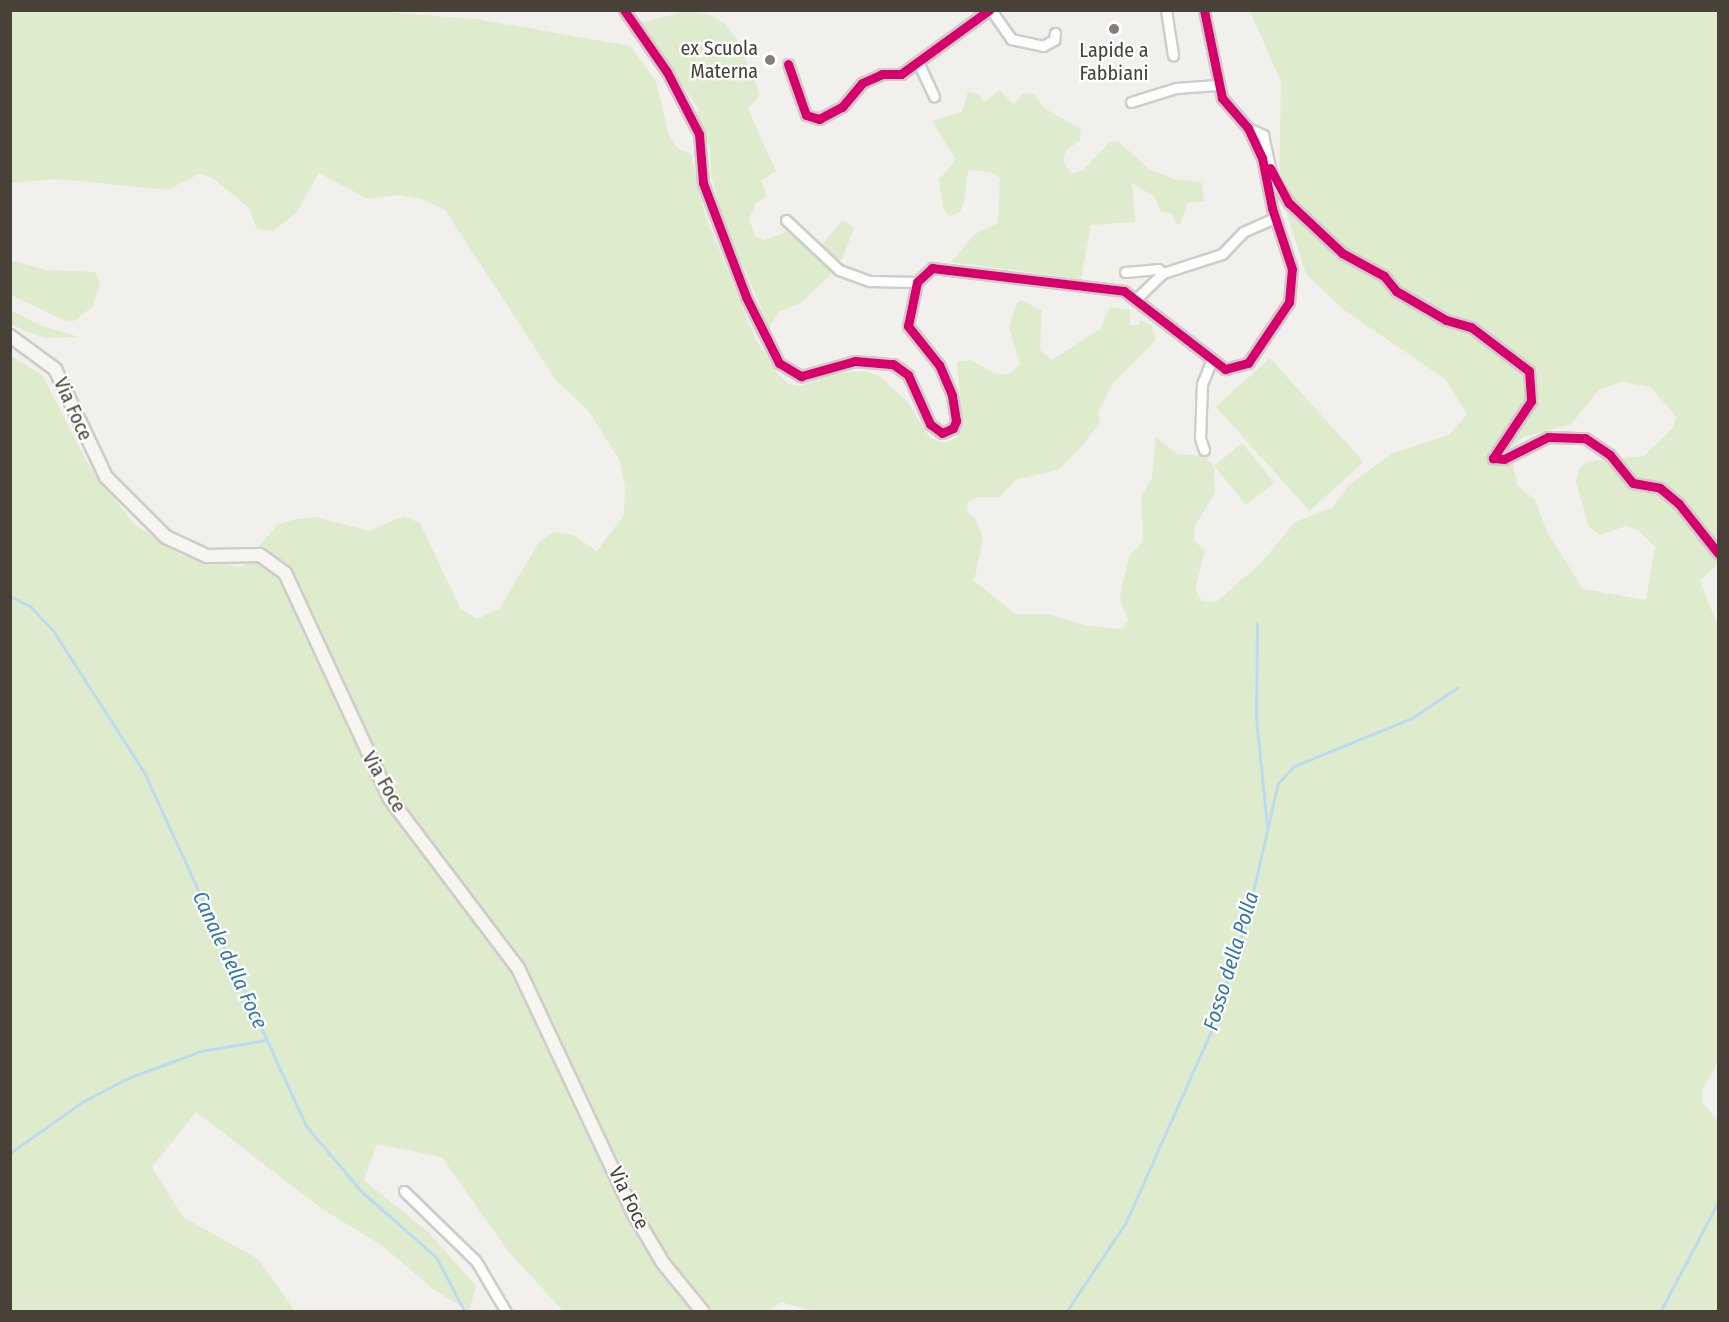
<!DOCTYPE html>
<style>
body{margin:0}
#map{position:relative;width:1729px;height:1322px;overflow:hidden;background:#f1f0ec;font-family:"Fira Sans Condensed",sans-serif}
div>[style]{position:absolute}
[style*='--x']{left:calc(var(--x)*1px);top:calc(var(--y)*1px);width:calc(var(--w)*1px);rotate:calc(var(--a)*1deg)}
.green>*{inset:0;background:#dfebcd;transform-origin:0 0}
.stream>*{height:3px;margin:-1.5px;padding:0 1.5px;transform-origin:1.5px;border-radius:1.5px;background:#bddbee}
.roads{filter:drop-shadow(2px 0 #cfcdc9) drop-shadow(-2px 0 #cfcdc9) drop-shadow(0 2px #cfcdc9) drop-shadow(0 -2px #cfcdc9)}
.street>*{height:9px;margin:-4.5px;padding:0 4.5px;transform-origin:4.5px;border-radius:4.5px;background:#fdfdfc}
.secondary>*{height:12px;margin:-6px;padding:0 6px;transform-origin:6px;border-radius:6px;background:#f7f5ef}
.cycleway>*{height:9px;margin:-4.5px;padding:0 4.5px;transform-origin:4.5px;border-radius:4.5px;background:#d6006c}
.dots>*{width:16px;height:16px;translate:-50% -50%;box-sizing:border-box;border:3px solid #fff;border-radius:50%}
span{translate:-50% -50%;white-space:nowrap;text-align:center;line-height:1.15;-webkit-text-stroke:4.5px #fff;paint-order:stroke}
.poi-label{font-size:20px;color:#484138}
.right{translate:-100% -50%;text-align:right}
.street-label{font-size:20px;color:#484138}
.water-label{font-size:21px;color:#3178a9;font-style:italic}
.frame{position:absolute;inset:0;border:12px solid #484138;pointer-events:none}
</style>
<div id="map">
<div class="green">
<i style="clip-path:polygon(evenodd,11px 11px,373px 11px,476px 19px,630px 46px,656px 81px,669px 136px,677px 148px,691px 154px,704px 212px,756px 340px,778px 374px,788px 384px,801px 386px,825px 374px,864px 371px,879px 376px,907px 401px,930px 438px,944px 443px,956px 438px,963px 427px,957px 362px,971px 360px,995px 374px,1009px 374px,1020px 365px,1009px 327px,1017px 303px,1022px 300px,1042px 311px,1040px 350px,1052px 360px,1100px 329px,1110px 307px,1130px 310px,1130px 325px,1139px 325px,1140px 320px,1151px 325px,1156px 340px,1113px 383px,1098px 412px,1100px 423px,1080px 448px,1058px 470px,1015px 480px,1000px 497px,978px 497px,968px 502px,967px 513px,976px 519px,983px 539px,974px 581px,1015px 614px,1047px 614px,1089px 626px,1121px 629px,1129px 620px,1120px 600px,1121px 590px,1129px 557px,1143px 541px,1141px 497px,1152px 478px,1156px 437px,1177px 454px,1206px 456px,1214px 467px,1215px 493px,1195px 526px,1194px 541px,1205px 550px,1195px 590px,1202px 601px,1216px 602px,1260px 564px,1295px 522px,1333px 507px,1349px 485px,1393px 453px,1449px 435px,1467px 414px,1445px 379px,1344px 310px,1306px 274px,1279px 189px,1281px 82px,1250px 11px,1718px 11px,1718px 564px,1700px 581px,1718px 626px,1718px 1061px,1702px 1091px,1703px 1103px,1718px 1121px,1718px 1311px,816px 1312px,781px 1302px,768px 1312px,563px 1311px,508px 1251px,442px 1157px,377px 1144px,364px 1180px,428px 1232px,476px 1286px,469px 1311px,433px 1289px,384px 1247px,321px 1208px,196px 1112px,152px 1167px,183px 1217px,258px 1259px,295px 1311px,11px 1311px,10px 355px,43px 376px,89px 466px,134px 524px,181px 555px,242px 567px,278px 524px,297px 519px,316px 517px,369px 531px,403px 516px,420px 523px,460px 608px,477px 619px,499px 609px,539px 542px,554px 532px,573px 535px,597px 551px,624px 515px,625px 486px,619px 459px,588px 410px,556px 380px,445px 210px,424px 200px,399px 195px,368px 199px,319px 173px,297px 212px,273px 231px,257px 229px,248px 207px,211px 177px,199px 174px,167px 190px,59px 179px,11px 183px,11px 11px,1621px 382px,1650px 387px,1676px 416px,1673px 428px,1644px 456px,1589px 461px,1579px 469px,1576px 482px,1589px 527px,1600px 535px,1626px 526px,1638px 530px,1655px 547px,1646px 600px,1583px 589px,1547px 532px,1535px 500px,1517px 485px,1510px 449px,1523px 437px,1571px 424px,1599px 390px,1621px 382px)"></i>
<i style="clip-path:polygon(686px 11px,713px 16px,724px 23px,737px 40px,760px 94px,748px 109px,776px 171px,761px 181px,767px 196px,756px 203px,749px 219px,755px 236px,763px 240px,787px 232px,817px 251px,843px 219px,854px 228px,843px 257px,827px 278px,802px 302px,779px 312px,769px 327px,722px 216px,711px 174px,710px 148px,694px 114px,699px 110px,642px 23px)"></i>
<i style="clip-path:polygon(1000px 90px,1014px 105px,1023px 93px,1034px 94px,1044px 108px,1081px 129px,1080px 140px,1066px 151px,1063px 161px,1071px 174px,1082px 171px,1109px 143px,1118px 141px,1149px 169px,1174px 179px,1201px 182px,1204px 201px,1187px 203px,1181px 223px,1176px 224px,1171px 213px,1161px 212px,1155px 197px,1132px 183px,1135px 222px,1091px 225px,1081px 279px,951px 262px,975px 234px,998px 223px,1000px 178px,991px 172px,968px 170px,964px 202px,960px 212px,950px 217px,943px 208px,939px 179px,956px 160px,932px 121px,962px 112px,968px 92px,978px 94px,984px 102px)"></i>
<i style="clip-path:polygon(10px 260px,46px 270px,95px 272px,100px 283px,93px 306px,74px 321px,63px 320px,11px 295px)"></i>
<i style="clip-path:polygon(11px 310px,39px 325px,79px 337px,44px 338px,23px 330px,11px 324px)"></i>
<i style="left:1270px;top:358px;width:140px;height:73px;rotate:48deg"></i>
<i style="left:1242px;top:443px;width:51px;height:36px;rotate:51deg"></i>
</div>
<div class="stream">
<i style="--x:10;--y:596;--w:22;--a:27"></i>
<i style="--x:30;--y:606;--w:35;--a:47"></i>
<i style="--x:54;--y:632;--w:166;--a:57.3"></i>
<i style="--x:144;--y:772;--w:389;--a:65.4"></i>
<i style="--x:306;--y:1126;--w:87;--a:49.7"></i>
<i style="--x:362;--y:1192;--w:98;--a:41.3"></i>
<i style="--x:436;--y:1257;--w:62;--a:62.2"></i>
<i style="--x:1257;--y:623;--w:95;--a:90.6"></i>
<i style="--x:1256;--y:718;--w:109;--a:84.2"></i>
<i style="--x:10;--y:1153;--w:88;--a:-35.3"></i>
<i style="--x:82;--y:1102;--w:52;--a:-27.6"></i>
<i style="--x:128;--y:1078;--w:78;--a:-20.3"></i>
<i style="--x:201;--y:1051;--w:66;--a:-9.6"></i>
<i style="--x:1066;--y:1312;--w:108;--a:-56.3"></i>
<i style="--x:1126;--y:1222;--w:209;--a:-66"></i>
<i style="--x:1211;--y:1031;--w:119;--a:-72.3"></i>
<i style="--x:1247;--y:918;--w:139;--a:-77.1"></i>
<i style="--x:1278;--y:783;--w:23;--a:-47"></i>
<i style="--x:1294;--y:766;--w:127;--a:-22.1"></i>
<i style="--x:1412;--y:718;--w:55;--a:-34"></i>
<i style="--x:1660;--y:1312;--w:124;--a:-62.2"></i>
</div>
<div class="roads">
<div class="street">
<i style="--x:624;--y:10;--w:75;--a:55.3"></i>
<i style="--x:667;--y:72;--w:70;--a:62.7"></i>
<i style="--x:699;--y:134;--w:49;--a:85.3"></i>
<i style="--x:703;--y:183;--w:122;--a:69.3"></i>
<i style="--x:746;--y:297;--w:74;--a:63.4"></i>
<i style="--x:779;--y:363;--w:26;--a:31"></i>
<i style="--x:801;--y:376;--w:56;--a:-15.5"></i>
<i style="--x:855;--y:361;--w:38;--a:5"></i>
<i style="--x:893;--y:364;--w:19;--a:36"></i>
<i style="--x:908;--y:375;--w:54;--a:65.8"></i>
<i style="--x:930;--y:424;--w:15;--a:37"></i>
<i style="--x:942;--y:433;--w:12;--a:-24"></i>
<i style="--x:953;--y:428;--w:8;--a:-67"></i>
<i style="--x:956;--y:421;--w:26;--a:-99"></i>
<i style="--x:952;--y:395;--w:33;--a:-113"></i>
<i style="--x:939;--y:365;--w:50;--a:-128.5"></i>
<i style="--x:908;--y:326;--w:45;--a:-78.4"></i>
<i style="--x:917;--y:282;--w:21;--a:-43"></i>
<i style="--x:932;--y:268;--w:193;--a:6.8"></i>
<i style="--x:1124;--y:291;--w:128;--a:37.7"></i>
<i style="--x:1225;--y:369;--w:24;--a:-15"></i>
<i style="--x:1248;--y:363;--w:73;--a:-56.1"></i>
<i style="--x:1289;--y:302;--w:33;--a:-85"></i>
<i style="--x:1292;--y:269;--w:64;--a:-108.2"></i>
<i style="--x:1272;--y:208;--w:51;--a:-101.3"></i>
<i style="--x:1262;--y:158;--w:33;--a:-115"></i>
<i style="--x:1248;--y:128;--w:40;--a:-131"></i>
<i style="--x:1222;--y:98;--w:90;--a:-101.6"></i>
<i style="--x:991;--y:10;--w:35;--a:55"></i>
<i style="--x:1011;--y:39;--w:33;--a:12"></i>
<i style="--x:1043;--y:46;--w:13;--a:-29"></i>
<i style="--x:1054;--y:40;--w:7;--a:-82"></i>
<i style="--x:1166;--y:10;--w:46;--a:81.2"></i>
<i style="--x:918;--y:62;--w:38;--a:65"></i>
<i style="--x:788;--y:64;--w:54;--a:70.6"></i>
<i style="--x:806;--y:115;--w:14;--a:17"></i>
<i style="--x:819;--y:119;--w:26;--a:-28"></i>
<i style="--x:842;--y:107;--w:31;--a:-50"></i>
<i style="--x:862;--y:83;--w:22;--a:-24"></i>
<i style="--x:882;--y:74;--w:19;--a:0"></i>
<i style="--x:901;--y:74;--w:109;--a:-36"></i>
<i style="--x:1131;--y:102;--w:47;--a:-17.3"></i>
<i style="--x:1176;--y:88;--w:41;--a:-4.2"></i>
<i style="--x:1248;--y:128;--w:17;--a:25"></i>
<i style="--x:1263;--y:135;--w:42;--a:77.6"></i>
<i style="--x:1272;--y:176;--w:32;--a:58"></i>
<i style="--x:1289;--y:203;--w:73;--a:43.3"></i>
<i style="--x:1342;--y:253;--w:48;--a:28.7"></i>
<i style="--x:1384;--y:276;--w:19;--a:51"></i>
<i style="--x:1396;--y:291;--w:58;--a:30.1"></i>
<i style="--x:1446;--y:320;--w:26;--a:16"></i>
<i style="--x:1471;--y:327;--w:73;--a:37.2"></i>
<i style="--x:1529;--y:371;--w:30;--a:86"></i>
<i style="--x:1531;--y:401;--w:69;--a:123.7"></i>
<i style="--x:1493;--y:458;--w:11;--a:5"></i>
<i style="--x:1504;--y:459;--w:49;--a:-26.6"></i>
<i style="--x:1548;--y:437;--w:37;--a:2"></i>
<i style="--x:1585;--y:438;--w:30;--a:34"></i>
<i style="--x:1610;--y:455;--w:36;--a:51"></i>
<i style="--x:1633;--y:483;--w:27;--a:10"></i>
<i style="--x:1660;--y:488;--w:25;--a:40"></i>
<i style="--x:1679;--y:504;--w:63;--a:51.5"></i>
<i style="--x:786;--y:220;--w:73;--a:43.3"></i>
<i style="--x:839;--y:270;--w:33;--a:20"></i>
<i style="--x:870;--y:281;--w:47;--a:1.2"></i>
<i style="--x:1125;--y:272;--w:33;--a:-5"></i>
<i style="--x:1158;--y:269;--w:6;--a:39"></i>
<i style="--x:1137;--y:298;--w:36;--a:-44"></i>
<i style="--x:1163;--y:273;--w:62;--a:-17.9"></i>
<i style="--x:1222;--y:254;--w:30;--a:-46"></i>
<i style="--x:1243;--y:232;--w:34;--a:-24"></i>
<i style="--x:1204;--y:450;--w:13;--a:-108"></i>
<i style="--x:1200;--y:438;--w:54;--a:-87.9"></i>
<i style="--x:1202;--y:384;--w:24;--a:-68"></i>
<i style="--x:404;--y:1191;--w:100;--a:44.2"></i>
<i style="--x:476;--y:1261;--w:59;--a:59.5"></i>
</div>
<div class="secondary">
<i style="--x:10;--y:336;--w:56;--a:36.3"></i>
<i style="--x:55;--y:369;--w:119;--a:64.7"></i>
<i style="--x:106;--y:477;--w:85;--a:45"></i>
<i style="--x:166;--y:537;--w:45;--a:24.9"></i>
<i style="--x:207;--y:556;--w:53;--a:-1.1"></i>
<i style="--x:260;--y:555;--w:31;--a:36"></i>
<i style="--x:285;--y:573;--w:249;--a:65.1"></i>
<i style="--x:390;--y:799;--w:212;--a:52.9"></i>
<i style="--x:518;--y:968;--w:272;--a:64.8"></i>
<i style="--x:634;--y:1214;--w:57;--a:59.4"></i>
<i style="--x:663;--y:1263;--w:63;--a:50.8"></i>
</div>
</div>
<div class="cycleway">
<i style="--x:624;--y:10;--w:75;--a:55.3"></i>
<i style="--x:667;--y:72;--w:70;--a:62.7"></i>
<i style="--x:699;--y:134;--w:49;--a:85.3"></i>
<i style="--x:703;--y:183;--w:122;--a:69.3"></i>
<i style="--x:746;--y:297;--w:74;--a:63.4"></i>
<i style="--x:779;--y:363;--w:26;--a:31"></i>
<i style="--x:801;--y:376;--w:56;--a:-15.5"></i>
<i style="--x:855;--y:361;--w:38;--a:5"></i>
<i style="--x:893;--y:364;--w:19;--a:36"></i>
<i style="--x:908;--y:375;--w:54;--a:65.8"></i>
<i style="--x:930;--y:424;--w:15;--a:37"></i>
<i style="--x:942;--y:433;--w:12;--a:-24"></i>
<i style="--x:953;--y:428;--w:8;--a:-67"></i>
<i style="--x:956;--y:421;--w:26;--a:-99"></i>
<i style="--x:952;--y:395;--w:33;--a:-113"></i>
<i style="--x:939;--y:365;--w:50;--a:-128.5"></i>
<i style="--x:908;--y:326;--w:45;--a:-78.4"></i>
<i style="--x:917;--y:282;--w:21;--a:-43"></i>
<i style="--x:932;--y:268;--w:193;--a:6.8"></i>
<i style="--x:1124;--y:291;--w:128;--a:37.7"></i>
<i style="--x:1225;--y:369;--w:24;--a:-15"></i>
<i style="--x:1248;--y:363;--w:73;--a:-56.1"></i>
<i style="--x:1289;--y:302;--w:33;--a:-85"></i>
<i style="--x:1292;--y:269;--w:64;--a:-108.2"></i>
<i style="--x:1272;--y:208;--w:51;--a:-101.3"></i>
<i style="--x:1262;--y:158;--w:33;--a:-115"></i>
<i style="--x:1248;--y:128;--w:40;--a:-131"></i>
<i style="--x:1222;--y:98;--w:90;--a:-101.6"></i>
<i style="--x:788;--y:64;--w:54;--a:70.6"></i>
<i style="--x:806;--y:115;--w:14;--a:17"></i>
<i style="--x:819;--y:119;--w:26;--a:-28"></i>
<i style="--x:842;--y:107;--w:31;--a:-50"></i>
<i style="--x:862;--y:83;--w:22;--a:-24"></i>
<i style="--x:882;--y:74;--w:19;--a:0"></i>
<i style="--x:901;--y:74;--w:109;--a:-36"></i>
<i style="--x:1270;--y:168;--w:40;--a:62"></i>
<i style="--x:1289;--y:203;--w:73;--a:43.3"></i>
<i style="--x:1342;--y:253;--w:48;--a:28.7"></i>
<i style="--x:1384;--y:276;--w:19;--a:51"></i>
<i style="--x:1396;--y:291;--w:58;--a:30.1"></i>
<i style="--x:1446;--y:320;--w:26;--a:16"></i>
<i style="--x:1471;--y:327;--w:73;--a:37.2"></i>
<i style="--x:1529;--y:371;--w:30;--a:86"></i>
<i style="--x:1531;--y:401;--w:69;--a:123.7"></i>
<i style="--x:1493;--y:458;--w:11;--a:5"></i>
<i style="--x:1504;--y:459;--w:49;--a:-26.6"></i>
<i style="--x:1548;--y:437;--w:37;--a:2"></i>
<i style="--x:1585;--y:438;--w:30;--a:34"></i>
<i style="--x:1610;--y:455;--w:36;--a:51"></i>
<i style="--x:1633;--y:483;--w:27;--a:10"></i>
<i style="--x:1660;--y:488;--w:25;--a:40"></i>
<i style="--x:1679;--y:504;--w:63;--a:51.5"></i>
</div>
<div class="dots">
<i style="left:1114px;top:29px;background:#837e77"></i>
<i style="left:770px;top:60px;background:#837e77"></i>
</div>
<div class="poi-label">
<span class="right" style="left:758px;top:60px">ex Scuola<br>Materna</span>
<span style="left:1114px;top:62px">Lapide a<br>Fabbiani</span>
</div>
<div class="street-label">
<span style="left:73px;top:409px;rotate:66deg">Via Foce</span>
<span style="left:384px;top:782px;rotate:60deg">Via Foce</span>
<span style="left:629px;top:1198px;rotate:64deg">Via Foce</span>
</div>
<div class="water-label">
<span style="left:230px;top:960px;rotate:65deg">Canale della Foce</span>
<span style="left:1231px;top:961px;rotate:-73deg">Fosso della Polla</span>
</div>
<div class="frame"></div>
</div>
